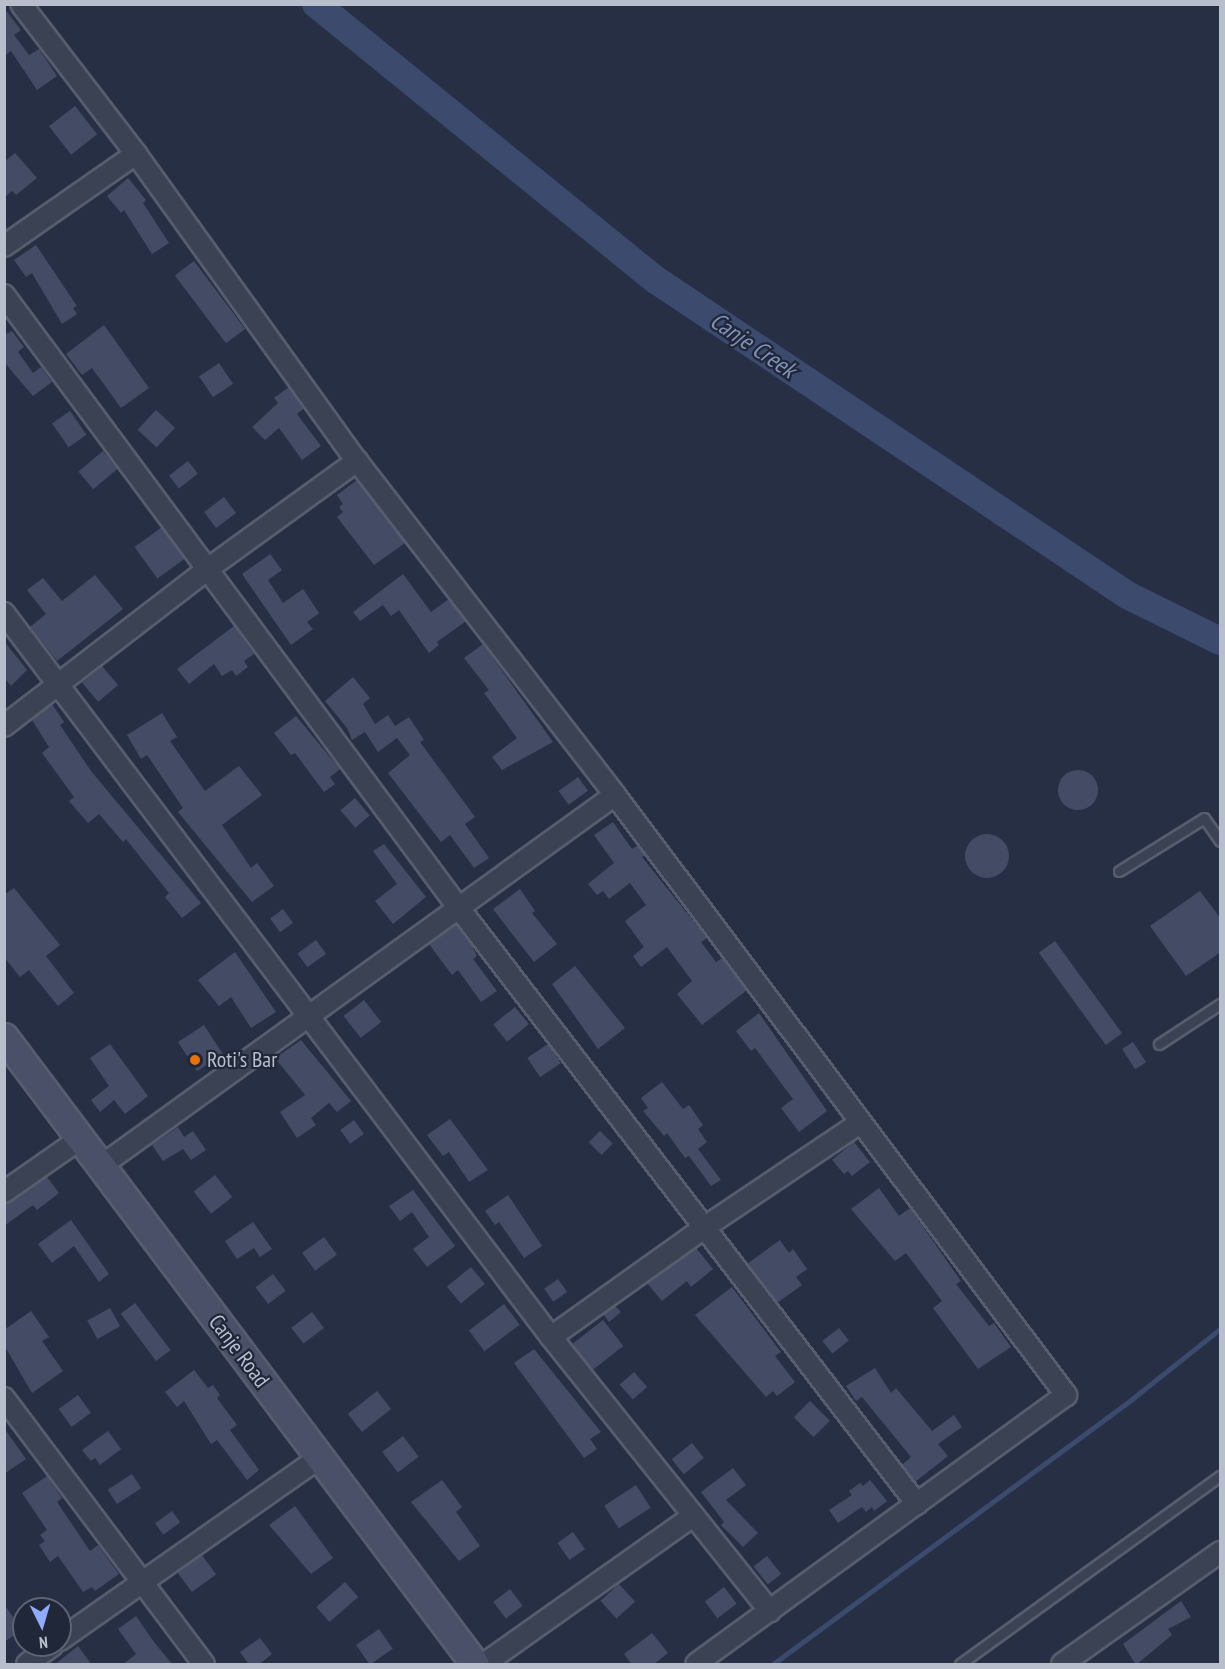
<!DOCTYPE html>
<style>
body{margin:0}
#map{position:relative;width:1225px;height:1669px;overflow:hidden;background:#272f45;font-family:"PT Sans Narrow",sans-serif}
div>[style]{position:absolute}
[style*='--x']{left:calc(var(--x)*1px);top:calc(var(--y)*1px);width:calc(var(--w)*1px);rotate:calc(var(--a)*1deg)}
.stream>*{height:4.5px;margin:-2.25px;padding:0 2.25px;transform-origin:2.25px;border-radius:2.25px;background:#3c4a6e}
.river>*{height:28px;margin:-14px;padding:0 14px;transform-origin:14px;border-radius:14px;background:#3c4a6e}
.building>*{inset:0;background:#444c65;transform-origin:0 0}
.round{border-radius:50%}
.roads{filter:drop-shadow(2px 0 #575d6e) drop-shadow(-2px 0 #575d6e) drop-shadow(0 2px #575d6e) drop-shadow(0 -2px #575d6e)}
.lane>*{height:9px;margin:-4.5px;padding:0 4.5px;transform-origin:4.5px;border-radius:4.5px;background:#3b4254}
.street>*{height:20px;margin:-10px;padding:0 10px;transform-origin:10px;border-radius:10px;background:#3b4254}
.secondary>*{height:27px;margin:-13.5px;padding:0 13.5px;transform-origin:13.5px;border-radius:13.5px;background:#495067}
.dots>*{width:16px;height:16px;translate:-50% -50%;box-sizing:border-box;border:3px solid #202739;border-radius:50%}
span{translate:-50% -50%;white-space:nowrap;text-align:center;line-height:1.15;-webkit-text-stroke:4.5px #202739;paint-order:stroke}
.poi-label{font-size:22px;color:#b9becd}
.left{translate:0 -50%;text-align:left}
.street-label{font-size:22px;color:#b9becd}
.water-label{font-size:24px;color:#7f8fb5;font-style:italic}
.frame{position:absolute;inset:0;border:6px solid #b9becd;pointer-events:none}
.north{position:absolute;left:12px;top:1597px;width:60px;height:60px;box-sizing:border-box;background:#202739;border:2px solid #5d6374;border-radius:50%;rotate:175deg;font-size:16px;font-weight:700;line-height:24px;text-align:center;color:#b9becd}
.north::after{content:'';display:block;margin:auto;width:21px;height:27px;background:#90abfb;clip-path:polygon(50% 0,100% 100%,50% 72%,0 100%)}
</style>
<div id="map">
<div class="stream">
<i style="--x:773;--y:1664;--w:446;--a:-36.4"></i>
<i style="--x:1132;--y:1399;--w:112;--a:-38.5"></i>
</div>
<div class="river">
<i style="--x:316;--y:4;--w:438;--a:39.1"></i>
<i style="--x:656;--y:280;--w:567;--a:33.77"></i>
<i style="--x:1127;--y:595;--w:104;--a:26.3"></i>
</div>
<div class="building">
<i style="clip-path:polygon(4px 8px,21px 30px,14px 35px,29px 55px,39px 49px,57px 76px,37px 90px,11px 51px,4px 56px)"></i>
<i style="left:75px;top:106px;width:36px;height:33px;rotate:52deg"></i>
<i style="clip-path:polygon(15px 153px,37px 178px,16px 195px,12px 191px,4px 198px,4px 162px)"></i>
<i style="clip-path:polygon(128px 178px,146px 200px,143px 203px,169px 243px,152px 254px,124px 210px,121px 213px,107px 196px)"></i>
<i style="clip-path:polygon(36px 245px,77px 306px,73px 308px,77px 314px,62px 324px,32px 273px,26px 277px,14px 260px)"></i>
<i style="left:194px;top:261px;width:85px;height:24px;rotate:53deg"></i>
<i style="clip-path:polygon(104px 325px,149px 388px,121px 408px,92px 368px,82px 375px,66px 354px)"></i>
<i style="clip-path:polygon(12px 331px,24px 347px,18px 352px,33px 373px,41px 367px,52px 382px,33px 396px,4px 362px,4px 335px)"></i>
<i style="left:219px;top:363px;width:25px;height:24px;rotate:56deg"></i>
<i style="clip-path:polygon(289px 387px,304px 408px,297px 414px,321px 446px,302px 460px,279px 428px,265px 440px,252px 427px,278px 403px,274px 398px)"></i>
<i style="left:156px;top:410px;width:26px;height:27px;rotate:43deg"></i>
<i style="left:70px;top:411px;width:29px;height:22px;rotate:55deg"></i>
<i style="left:103px;top:451px;width:23px;height:32px;rotate:50deg"></i>
<i style="left:188px;top:461px;width:16px;height:24px;rotate:52deg"></i>
<i style="clip-path:polygon(357px 480px,405px 543px,374px 565px,337px 517px,343px 512px,339px 507px,343px 504px,337px 495px)"></i>
<i style="left:224px;top:497px;width:20px;height:25px;rotate:53deg"></i>
<i style="left:162px;top:527px;width:39px;height:34px;rotate:54deg"></i>
<i style="clip-path:polygon(270px 554px,282px 570px,268px 580px,283px 603px,303px 589px,319px 613px,307px 622px,313px 629px,291px 645px,242px 574px)"></i>
<i style="clip-path:polygon(403px 574px,431px 612px,449px 599px,466px 621px,437px 642px,439px 645px,429px 653px,399px 610px,391px 616px,383px 605px,360px 621px,353px 612px)"></i>
<i style="clip-path:polygon(95px 575px,123px 609px,57px 661px,30px 627px,46px 614px,27px 590px,43px 578px,62px 601px)"></i>
<i style="clip-path:polygon(234px 626px,254px 654px,244px 661px,248px 667px,236px 676px,232px 670px,222px 676px,214px 664px,189px 684px,177px 669px)"></i>
<i style="clip-path:polygon(4px 641px,27px 670px,11px 686px,4px 678px)"></i>
<i style="clip-path:polygon(483px 644px,553px 742px,502px 770px,492px 757px,517px 738px,484px 693px,489px 690px,464px 658px)"></i>
<i style="left:102px;top:666px;width:25px;height:26px;rotate:50deg"></i>
<i style="clip-path:polygon(353px 677px,370px 698px,363px 704px,375px 724px,388px 715px,395px 726px,409px 717px,424px 740px,420px 742px,475px 817px,465px 824px,489px 858px,474px 868px,450px 835px,441px 842px,388px 773px,410px 755px,397px 738px,378px 752px,365px 732px,352px 740px,347px 728px,325px 701px)"></i>
<i style="clip-path:polygon(52px 704px,64px 722px,60px 725px,91px 771px,201px 903px,182px 918px,165px 897px,169px 893px,126px 839px,123px 842px,99px 814px,88px 823px,69px 801px,74px 797px,42px 753px,49px 747px,32px 720px)"></i>
<i style="clip-path:polygon(162px 713px,177px 737px,170px 741px,205px 791px,239px 766px,262px 795px,222px 825px,251px 868px,257px 863px,274px 886px,252px 902px,178px 812px,183px 808px,147px 755px,141px 759px,127px 735px)"></i>
<i style="clip-path:polygon(296px 716px,340px 769px,330px 777px,335px 784px,324px 792px,295px 753px,291px 755px,274px 733px)"></i>
<i class="round" style="left:1058px;top:770px;width:40px;height:40px"></i>
<i style="left:578px;top:777px;width:17px;height:24px;rotate:54deg"></i>
<i style="left:355px;top:798px;width:23px;height:19px;rotate:50deg"></i>
<i style="clip-path:polygon(613px 822px,632px 849px,638px 845px,645px 855px,642px 857px,707px 938px,701px 942px,716px 962px,722px 958px,747px 990px,702px 1025px,677px 994px,692px 981px,667px 947px,641px 967px,633px 956px,644px 947px,625px 921px,646px 905px,630px 883px,609px 899px,603px 891px,597px 895px,588px 884px,614px 863px,594px 835px)"></i>
<i class="round" style="left:965px;top:834px;width:44px;height:44px"></i>
<i style="clip-path:polygon(384px 844px,426px 897px,393px 924px,375px 901px,397px 884px,373px 851px)"></i>
<i style="clip-path:polygon(14px 888px,60px 945px,46px 956px,74px 993px,58px 1006px,29px 970px,20px 977px,4px 957px,4px 895px)"></i>
<i style="clip-path:polygon(520px 889px,535px 911px,532px 913px,557px 944px,534px 962px,493px 909px)"></i>
<i style="clip-path:polygon(1200px 891px,1221px 919px,1221px 952px,1186px 976px,1150px 926px)"></i>
<i style="left:283px;top:909px;width:17px;height:16px;rotate:54deg"></i>
<i style="clip-path:polygon(456px 924px,471px 943px,477px 956px,473px 959px,497px 991px,481px 1002px,458px 970px,452px 975px,429px 944px)"></i>
<i style="left:316px;top:940px;width:17px;height:23px;rotate:54deg"></i>
<i style="left:1055px;top:941px;width:114px;height:20px;rotate:54deg"></i>
<i style="clip-path:polygon(235px 952px,276px 1012px,251px 1028px,231px 997px,219px 1006px,198px 980px)"></i>
<i style="clip-path:polygon(575px 966px,625px 1028px,598px 1049px,552px 984px)"></i>
<i style="left:364px;top:1000px;width:28px;height:26px;rotate:52deg"></i>
<i style="left:515px;top:1007px;width:22px;height:28px;rotate:51deg"></i>
<i style="clip-path:polygon(759px 1013px,827px 1111px,799px 1132px,781px 1108px,793px 1099px,755px 1048px,751px 1051px,736px 1031px)"></i>
<i style="left:204px;top:1025px;width:35px;height:31px;rotate:57deg"></i>
<i style="clip-path:polygon(301px 1040px,351px 1101px,337px 1112px,329px 1103px,311px 1118px,316px 1125px,297px 1138px,280px 1112px,305px 1095px,275px 1058px)"></i>
<i style="left:1133px;top:1042px;width:24px;height:13px;rotate:57deg"></i>
<i style="clip-path:polygon(110px 1044px,148px 1096px,125px 1114px,114px 1100px,100px 1112px,91px 1100px,109px 1086px,90px 1058px)"></i>
<i style="left:548px;top:1044px;width:23px;height:25px;rotate:56deg"></i>
<i style="clip-path:polygon(662px 1082px,683px 1109px,689px 1105px,703px 1125px,698px 1129px,707px 1142px,698px 1149px,721px 1180px,711px 1186px,689px 1156px,685px 1158px,667px 1133px,664px 1136px,643px 1111px,648px 1108px,641px 1098px)"></i>
<i style="clip-path:polygon(450px 1119px,488px 1170px,469px 1182px,449px 1152px,443px 1156px,427px 1135px)"></i>
<i style="left:354px;top:1120px;width:17px;height:17px;rotate:54deg"></i>
<i style="clip-path:polygon(178px 1127px,184px 1137px,193px 1131px,206px 1150px,191px 1160px,183px 1149px,163px 1161px,152px 1145px)"></i>
<i style="left:600px;top:1131px;width:18px;height:16px;rotate:45deg"></i>
<i style="clip-path:polygon(854px 1142px,870px 1162px,852px 1176px,848px 1171px,844px 1174px,832px 1160px)"></i>
<i style="left:215px;top:1175px;width:28px;height:27px;rotate:52deg"></i>
<i style="clip-path:polygon(47px 1177px,59px 1193px,37px 1210px,33px 1205px,4px 1226px,4px 1204px)"></i>
<i style="clip-path:polygon(879px 1188px,899px 1216px,910px 1208px,961px 1281px,956px 1284px,989px 1326px,994px 1323px,1011px 1347px,978px 1369px,933px 1308px,942px 1301px,906px 1253px,895px 1261px,851px 1209px)"></i>
<i style="clip-path:polygon(413px 1190px,455px 1246px,427px 1267px,413px 1249px,429px 1237px,412px 1212px,400px 1221px,389px 1206px)"></i>
<i style="clip-path:polygon(508px 1195px,542px 1246px,524px 1258px,499px 1222px,495px 1225px,485px 1211px)"></i>
<i style="clip-path:polygon(71px 1220px,109px 1274px,99px 1282px,74px 1246px,52px 1263px,38px 1244px)"></i>
<i style="clip-path:polygon(253px 1222px,272px 1249px,260px 1257px,254px 1248px,237px 1259px,225px 1241px)"></i>
<i style="left:324px;top:1237px;width:22px;height:27px;rotate:54deg"></i>
<i style="clip-path:polygon(780px 1240px,789px 1253px,793px 1249px,807px 1269px,796px 1277px,802px 1285px,777px 1303px,747px 1264px)"></i>
<i style="clip-path:polygon(696px 1248px,713px 1269px,691px 1287px,687px 1281px,662px 1301px,647px 1283px)"></i>
<i style="left:471px;top:1267px;width:22px;height:31px;rotate:51deg"></i>
<i style="left:273px;top:1274px;width:21px;height:22px;rotate:53deg"></i>
<i style="left:558px;top:1279px;width:16px;height:17px;rotate:55deg"></i>
<i style="clip-path:polygon(732px 1287px,781px 1352px,775px 1356px,795px 1382px,777px 1396px,773px 1391px,766px 1397px,695px 1315px)"></i>
<i style="left:135px;top:1303px;width:59px;height:18px;rotate:53deg"></i>
<i style="left:504px;top:1304px;width:26px;height:44px;rotate:53deg"></i>
<i style="clip-path:polygon(615px 1306px,621px 1312px,609px 1322px,603px 1314px)"></i>
<i style="left:110px;top:1308px;width:21px;height:26px;rotate:61deg"></i>
<i style="clip-path:polygon(31px 1311px,49px 1337px,42px 1341px,63px 1371px,32px 1393px,4px 1345px,4px 1330px)"></i>
<i style="left:312px;top:1312px;width:20px;height:26px;rotate:53deg"></i>
<i style="left:603px;top:1320px;width:33px;height:39px;rotate:52deg"></i>
<i style="left:839px;top:1328px;width:16px;height:21px;rotate:52deg"></i>
<i style="clip-path:polygon(534px 1349px,601px 1432px,590px 1439px,597px 1449px,584px 1458px,514px 1363px)"></i>
<i style="clip-path:polygon(875px 1368px,891px 1393px,896px 1388px,932px 1431px,954px 1415px,962px 1427px,938px 1444px,948px 1456px,915px 1482px,902px 1465px,911px 1457px,862px 1397px,856px 1401px,846px 1386px)"></i>
<i style="clip-path:polygon(194px 1370px,208px 1388px,213px 1385px,220px 1395px,217px 1398px,237px 1425px,230px 1430px,259px 1470px,247px 1480px,217px 1440px,211px 1444px,184px 1401px,177px 1407px,165px 1392px)"></i>
<i style="left:634px;top:1372px;width:20px;height:19px;rotate:49deg"></i>
<i style="left:377px;top:1391px;width:23px;height:37px;rotate:52deg"></i>
<i style="left:78px;top:1395px;width:22px;height:24px;rotate:54deg"></i>
<i style="left:810px;top:1401px;width:28px;height:23px;rotate:45deg"></i>
<i style="clip-path:polygon(4px 1428px,26px 1459px,4px 1474px)"></i>
<i style="clip-path:polygon(108px 1431px,121px 1449px,100px 1465px,95px 1458px,91px 1461px,82px 1450px)"></i>
<i style="left:403px;top:1436px;width:26px;height:26px;rotate:53deg"></i>
<i style="left:692px;top:1443px;width:19px;height:26px;rotate:51deg"></i>
<i style="clip-path:polygon(733px 1468px,746px 1485px,726px 1500px,758px 1533px,743px 1547px,721px 1525px,724px 1522px,701px 1492px)"></i>
<i style="left:132px;top:1474px;width:17px;height:29px;rotate:57deg"></i>
<i style="clip-path:polygon(47px 1476px,62px 1498px,57px 1502px,90px 1551px,98px 1545px,119px 1574px,95px 1591px,92px 1587px,83px 1592px,58px 1556px,50px 1562px,39px 1545px,45px 1541px,40px 1535px,47px 1530px,22px 1493px)"></i>
<i style="clip-path:polygon(442px 1480px,462px 1507px,456px 1512px,480px 1546px,459px 1561px,411px 1502px)"></i>
<i style="clip-path:polygon(870px 1480px,887px 1501px,874px 1511px,872px 1507px,866px 1512px,862px 1507px,838px 1523px,829px 1510px,852px 1495px,849px 1491px,860px 1483px,863px 1486px)"></i>
<i style="left:636px;top:1485px;width:27px;height:38px;rotate:57deg"></i>
<i style="clip-path:polygon(295px 1506px,333px 1558px,311px 1574px,269px 1525px)"></i>
<i style="left:172px;top:1511px;width:14px;height:21px;rotate:54deg"></i>
<i style="left:573px;top:1532px;width:21px;height:19px;rotate:55deg"></i>
<i style="left:202px;top:1555px;width:24px;height:30px;rotate:54deg"></i>
<i style="left:767px;top:1556px;width:23px;height:17px;rotate:52deg"></i>
<i style="left:345px;top:1582px;width:20px;height:38px;rotate:49deg"></i>
<i style="left:619px;top:1584px;width:24px;height:25px;rotate:48deg"></i>
<i style="left:724px;top:1587px;width:21px;height:24px;rotate:53deg"></i>
<i style="left:510px;top:1589px;width:21px;height:21px;rotate:53deg"></i>
<i style="clip-path:polygon(1181px 1601px,1191px 1617px,1168px 1629px,1172px 1635px,1136px 1665px,1123px 1644px)"></i>
<i style="clip-path:polygon(4px 1604px,22px 1630px,4px 1642px)"></i>
<i style="clip-path:polygon(136px 1616px,154px 1642px,173px 1665px,122px 1665px,136px 1654px,118px 1629px)"></i>
<i style="left:379px;top:1629px;width:24px;height:28px;rotate:55deg"></i>
<i style="clip-path:polygon(652px 1633px,668px 1653px,653px 1665px,632px 1665px,624px 1654px)"></i>
<i style="clip-path:polygon(260px 1638px,272px 1654px,258px 1665px,249px 1665px,240px 1652px)"></i>
<i style="clip-path:polygon(78px 1646px,92px 1665px,54px 1665px)"></i>
</div>
<div class="roads">
<div class="lane">
<i style="--x:1119;--y:871;--w:100;--a:-31.9"></i>
<i style="--x:1204;--y:818;--w:28;--a:55"></i>
<i style="--x:1159;--y:1044;--w:73;--a:-33.3"></i>
<i style="--x:960;--y:1664;--w:321;--a:-35.9"></i>
</div>
<div class="street">
<i style="--x:21;--y:4;--w:189;--a:52.5"></i>
<i style="--x:136;--y:154;--w:378;--a:54.3"></i>
<i style="--x:357;--y:461;--w:422;--a:52.3"></i>
<i style="--x:615;--y:795;--w:751;--a:53.07"></i>
<i style="--x:1066;--y:1395;--w:457;--a:144"></i>
<i style="--x:4;--y:246;--w:161;--a:-34.9"></i>
<i style="--x:4;--y:295;--w:762;--a:53.43"></i>
<i style="--x:458;--y:907;--w:753;--a:52.45"></i>
<i style="--x:4;--y:613;--w:907;--a:52.93"></i>
<i style="--x:551;--y:1337;--w:351;--a:51.4"></i>
<i style="--x:4;--y:726;--w:259;--a:-37.6"></i>
<i style="--x:209;--y:568;--w:183;--a:-35.9"></i>
<i style="--x:101;--y:1166;--w:634;--a:-35.82"></i>
<i style="--x:4;--y:1192;--w:93;--a:-34.9"></i>
<i style="--x:551;--y:1337;--w:189;--a:-35.5"></i>
<i style="--x:705;--y:1227;--w:187;--a:-33.9"></i>
<i style="--x:4;--y:1398;--w:333;--a:53.1"></i>
<i style="--x:60;--y:1640;--w:317;--a:-35.1"></i>
<i style="--x:27;--y:1664;--w:32;--a:-36"></i>
<i style="--x:484;--y:1664;--w:255;--a:-35.3"></i>
<i style="--x:1062;--y:1664;--w:194;--a:-35.3"></i>
</div>
<div class="secondary">
<i style="--x:4;--y:1037;--w:784;--a:53.09"></i>
</div>
</div>
<div class="dots">
<i style="left:195px;top:1060px;background:#e8710a"></i>
</div>
<div class="poi-label">
<span class="left" style="left:207px;top:1060px">Roti's Bar</span>
</div>
<div class="street-label">
<span style="left:239px;top:1351px;rotate:53deg">Canje Road</span>
</div>
<div class="water-label">
<span style="left:753px;top:345px;rotate:34deg">Canje Creek</span>
</div>
<div class="frame"></div>
<div class="north">N</div>
</div>
